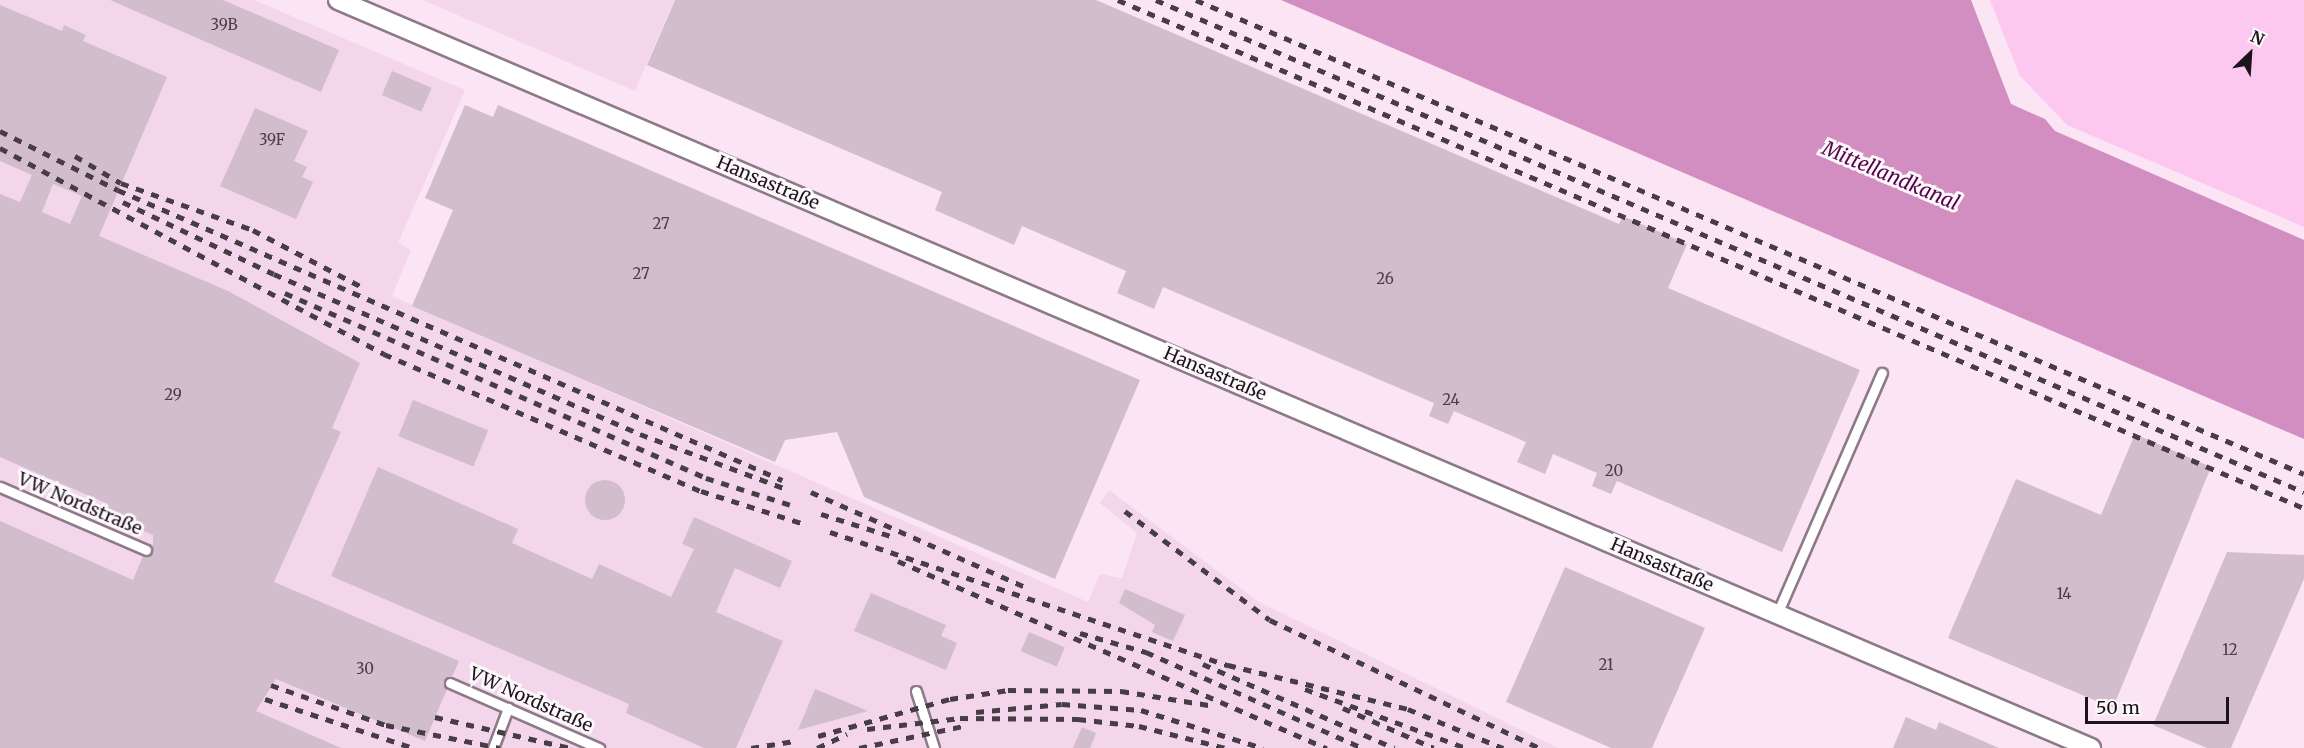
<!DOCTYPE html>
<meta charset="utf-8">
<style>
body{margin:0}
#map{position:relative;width:2304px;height:748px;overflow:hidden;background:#fbe5f5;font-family:Merriweather,serif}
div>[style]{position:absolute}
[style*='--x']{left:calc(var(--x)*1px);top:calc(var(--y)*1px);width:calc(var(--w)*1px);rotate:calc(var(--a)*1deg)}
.built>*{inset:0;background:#f3d6eb}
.green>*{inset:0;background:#fdc8ef}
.water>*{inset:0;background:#d28dc1}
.building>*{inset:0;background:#d2bdcc;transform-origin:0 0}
.round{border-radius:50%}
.roads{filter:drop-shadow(2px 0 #8d7a88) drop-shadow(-2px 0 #8d7a88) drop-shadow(0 2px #8d7a88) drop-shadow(0 -2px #8d7a88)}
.service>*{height:9px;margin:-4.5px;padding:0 4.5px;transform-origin:4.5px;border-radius:4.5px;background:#fff}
.minor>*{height:18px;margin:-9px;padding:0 9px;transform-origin:9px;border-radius:9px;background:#fff}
.rail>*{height:4.5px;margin-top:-2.25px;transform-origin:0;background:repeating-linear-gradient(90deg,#473d45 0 8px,transparent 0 16px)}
span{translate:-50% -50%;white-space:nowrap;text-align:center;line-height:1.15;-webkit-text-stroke:6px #fcf8fb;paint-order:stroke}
.number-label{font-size:15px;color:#4a3e46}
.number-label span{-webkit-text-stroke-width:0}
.street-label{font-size:18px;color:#1c141a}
.water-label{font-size:20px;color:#57034b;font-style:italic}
.north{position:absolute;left:2220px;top:24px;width:60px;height:60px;-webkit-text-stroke:4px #fcf8fb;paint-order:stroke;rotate:25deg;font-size:16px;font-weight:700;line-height:24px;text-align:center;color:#1c141a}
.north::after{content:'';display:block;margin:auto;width:21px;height:27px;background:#1c141a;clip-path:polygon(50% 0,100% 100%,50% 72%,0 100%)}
.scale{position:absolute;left:2085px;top:697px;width:144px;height:27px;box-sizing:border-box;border:3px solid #1c141a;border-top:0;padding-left:8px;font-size:18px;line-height:21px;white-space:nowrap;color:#1c141a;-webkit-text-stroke:4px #fcf8fb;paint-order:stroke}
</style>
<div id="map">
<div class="built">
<i style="clip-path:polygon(0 0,254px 0,465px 90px,398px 243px,411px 250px,392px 296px,1088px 602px,1100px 574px,1122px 578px,1137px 533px,1100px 503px,1109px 490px,1259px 602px,1558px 748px,0 748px)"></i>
<i style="clip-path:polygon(422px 0,674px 0,635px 91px)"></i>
</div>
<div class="green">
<i style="clip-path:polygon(1990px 0,2304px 0,2304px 227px,2067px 125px,2020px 76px)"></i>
</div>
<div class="water">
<i style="clip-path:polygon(1281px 0,1971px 0,2011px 104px,2045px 119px,2055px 131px,2304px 240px,2304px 439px)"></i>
</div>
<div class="building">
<i style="clip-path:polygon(110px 0,223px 0,339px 50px,321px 92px)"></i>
<i style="clip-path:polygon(675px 0,1096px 0,1619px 224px,1623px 216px,1687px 244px,1668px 288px,1860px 370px,1782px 552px,1617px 481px,1611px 494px,1592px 486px,1597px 473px,1553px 454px,1545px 474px,1517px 462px,1526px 442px,1454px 411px,1448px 424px,1429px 416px,1434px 403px,1163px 287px,1154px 309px,1117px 293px,1126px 271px,1022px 226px,1014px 245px,935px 210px,942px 192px,647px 65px)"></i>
<i style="clip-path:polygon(evenodd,0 5px,62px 31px,64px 25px,86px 35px,83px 41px,167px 77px,99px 236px,228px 291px,360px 363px,332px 428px,341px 432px,274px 582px,459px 661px,452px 677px,444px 681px,447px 689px,425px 741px,276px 679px,256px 711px,341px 748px,0 748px,0 521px,133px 580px,143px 556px,153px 550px,153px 535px,104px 514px,108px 504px,0 457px,0 194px,20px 202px,32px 175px,0 161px,0 5px,53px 184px,82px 196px,70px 224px,42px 212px,53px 184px)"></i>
<i style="left:392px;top:71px;width:43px;height:26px;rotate:23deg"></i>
<i style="clip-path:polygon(465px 105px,493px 117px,498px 105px,1140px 380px,1055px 579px,864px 497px,837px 432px,785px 440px,775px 462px,412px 306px,453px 210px,425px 198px)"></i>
<i style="clip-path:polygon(255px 108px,308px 131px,294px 161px,307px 167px,302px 177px,313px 182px,296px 219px,220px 186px)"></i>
<i style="left:413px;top:400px;width:81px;height:39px;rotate:22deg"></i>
<i style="clip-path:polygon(2135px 434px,2211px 467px,2113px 708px,1948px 638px,2016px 479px,2101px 515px)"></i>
<i style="clip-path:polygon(378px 467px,518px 529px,512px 543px,592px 579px,599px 564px,671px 597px,694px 549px,682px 544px,694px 517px,792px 561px,780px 588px,735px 568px,716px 612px,783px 641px,736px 748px,704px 748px,626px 713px,629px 704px,331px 576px)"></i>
<i class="round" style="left:585px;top:480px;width:40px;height:40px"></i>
<i style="clip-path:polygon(2227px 552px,2304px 555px,2304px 579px,2231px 748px,2207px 748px,2153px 725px)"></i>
<i style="clip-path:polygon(1565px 567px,1705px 628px,1652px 748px,1611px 748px,1506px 702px)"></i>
<i style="clip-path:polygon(1125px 589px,1185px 615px,1173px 641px,1152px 632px,1155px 625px,1119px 603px)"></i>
<i style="clip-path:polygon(871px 593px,946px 625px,941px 636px,957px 643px,946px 670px,854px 631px)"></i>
<i style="left:1029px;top:632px;width:39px;height:21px;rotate:23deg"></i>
<i style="clip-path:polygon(815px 689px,868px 711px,798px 730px)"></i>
<i style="clip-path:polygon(1906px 717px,1936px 730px,1939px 722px,1999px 748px,1893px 748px)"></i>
<i style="clip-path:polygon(1082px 727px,1096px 733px,1090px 748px,1073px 748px)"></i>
</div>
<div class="roads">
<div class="service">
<i style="--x:0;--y:487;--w:159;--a:23.3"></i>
<i style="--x:1777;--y:614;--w:263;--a:-66.5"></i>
<i style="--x:450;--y:683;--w:163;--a:23.6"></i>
<i style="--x:916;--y:691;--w:60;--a:72.5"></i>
<i style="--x:493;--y:748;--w:43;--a:-69.4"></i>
</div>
<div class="minor">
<i style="--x:338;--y:0;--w:1906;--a:23.11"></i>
</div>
</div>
<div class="rail">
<i style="--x:1118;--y:0;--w:1290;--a:23.19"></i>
<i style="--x:1156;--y:0;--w:1249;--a:23.2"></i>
<i style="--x:1196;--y:0;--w:1205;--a:23.16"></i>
<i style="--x:0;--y:131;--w:132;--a:26.6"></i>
<i style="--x:118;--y:190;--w:725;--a:23.59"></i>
<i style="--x:0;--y:148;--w:436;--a:28.2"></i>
<i style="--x:384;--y:354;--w:345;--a:23.4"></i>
<i style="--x:701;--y:491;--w:105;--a:17.7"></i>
<i style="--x:75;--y:156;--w:53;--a:30.4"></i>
<i style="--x:121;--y:183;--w:140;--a:19.6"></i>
<i style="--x:253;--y:230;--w:127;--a:27.6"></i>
<i style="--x:123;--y:202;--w:167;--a:25.5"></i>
<i style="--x:274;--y:274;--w:399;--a:23.6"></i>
<i style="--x:640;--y:434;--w:156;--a:20.6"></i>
<i style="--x:285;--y:293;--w:460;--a:23.7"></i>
<i style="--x:706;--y:478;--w:92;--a:17.7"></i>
<i style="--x:811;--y:492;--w:237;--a:23.9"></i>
<i style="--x:1125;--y:511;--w:181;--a:36.9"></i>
<i style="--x:1270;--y:620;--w:299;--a:25.4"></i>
<i style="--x:821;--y:514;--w:77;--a:17.5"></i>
<i style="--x:830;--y:532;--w:420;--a:18.5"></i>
<i style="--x:1228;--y:665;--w:185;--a:13.7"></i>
<i style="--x:1408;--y:709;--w:103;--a:22.3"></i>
<i style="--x:898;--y:561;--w:468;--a:23.6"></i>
<i style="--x:1080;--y:633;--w:69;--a:16.1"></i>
<i style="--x:1146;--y:652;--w:237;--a:23.9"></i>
<i style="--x:1203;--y:664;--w:209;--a:23.7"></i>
<i style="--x:271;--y:685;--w:122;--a:19.2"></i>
<i style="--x:386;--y:725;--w:116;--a:11.4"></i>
<i style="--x:1305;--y:689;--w:171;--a:20.1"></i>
<i style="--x:265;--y:699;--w:156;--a:18.3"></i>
<i style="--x:1343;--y:708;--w:99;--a:23.7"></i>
<i style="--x:976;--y:712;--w:86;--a:-5.3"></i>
<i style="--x:1062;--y:704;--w:79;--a:4.3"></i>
<i style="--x:1141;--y:710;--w:128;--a:17.3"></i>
<i style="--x:435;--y:717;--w:139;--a:12.9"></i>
<i style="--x:867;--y:729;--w:94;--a:-6.7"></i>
<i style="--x:960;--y:718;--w:118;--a:0.5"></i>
<i style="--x:1078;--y:719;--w:61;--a:6.5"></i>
<i style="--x:1139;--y:726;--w:90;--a:14.2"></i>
<i style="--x:818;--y:736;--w:137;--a:-15.7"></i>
<i style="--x:950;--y:699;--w:59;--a:-8.8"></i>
<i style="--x:1008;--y:690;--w:113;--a:0.5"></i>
<i style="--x:1121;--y:691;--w:95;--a:9.1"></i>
<i style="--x:751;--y:748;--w:44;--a:-9.2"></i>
<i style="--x:817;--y:748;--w:33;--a:-25"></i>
<i style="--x:859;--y:748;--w:106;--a:-11.9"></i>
</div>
<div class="number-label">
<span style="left:224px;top:25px">39B</span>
<span style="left:272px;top:140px">39F</span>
<span style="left:661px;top:224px">27</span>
<span style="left:641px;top:274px">27</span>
<span style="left:1385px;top:279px">26</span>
<span style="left:173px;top:395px">29</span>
<span style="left:1451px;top:400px">24</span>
<span style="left:1614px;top:471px">20</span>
<span style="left:2064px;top:594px">14</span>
<span style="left:2230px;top:650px">12</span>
<span style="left:1606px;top:665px">21</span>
<span style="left:365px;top:669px">30</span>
</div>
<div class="street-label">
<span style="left:768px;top:183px;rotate:23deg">Hansastraße</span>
<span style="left:1215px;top:374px;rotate:23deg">Hansastraße</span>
<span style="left:80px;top:504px;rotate:23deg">VW Nordstraße</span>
<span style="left:1662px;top:565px;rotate:23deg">Hansastraße</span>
<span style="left:531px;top:700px;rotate:24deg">VW Nordstraße</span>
</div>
<div class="water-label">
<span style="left:1891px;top:175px;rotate:23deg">Mittellandkanal</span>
</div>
<div class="north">N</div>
<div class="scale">50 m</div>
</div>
